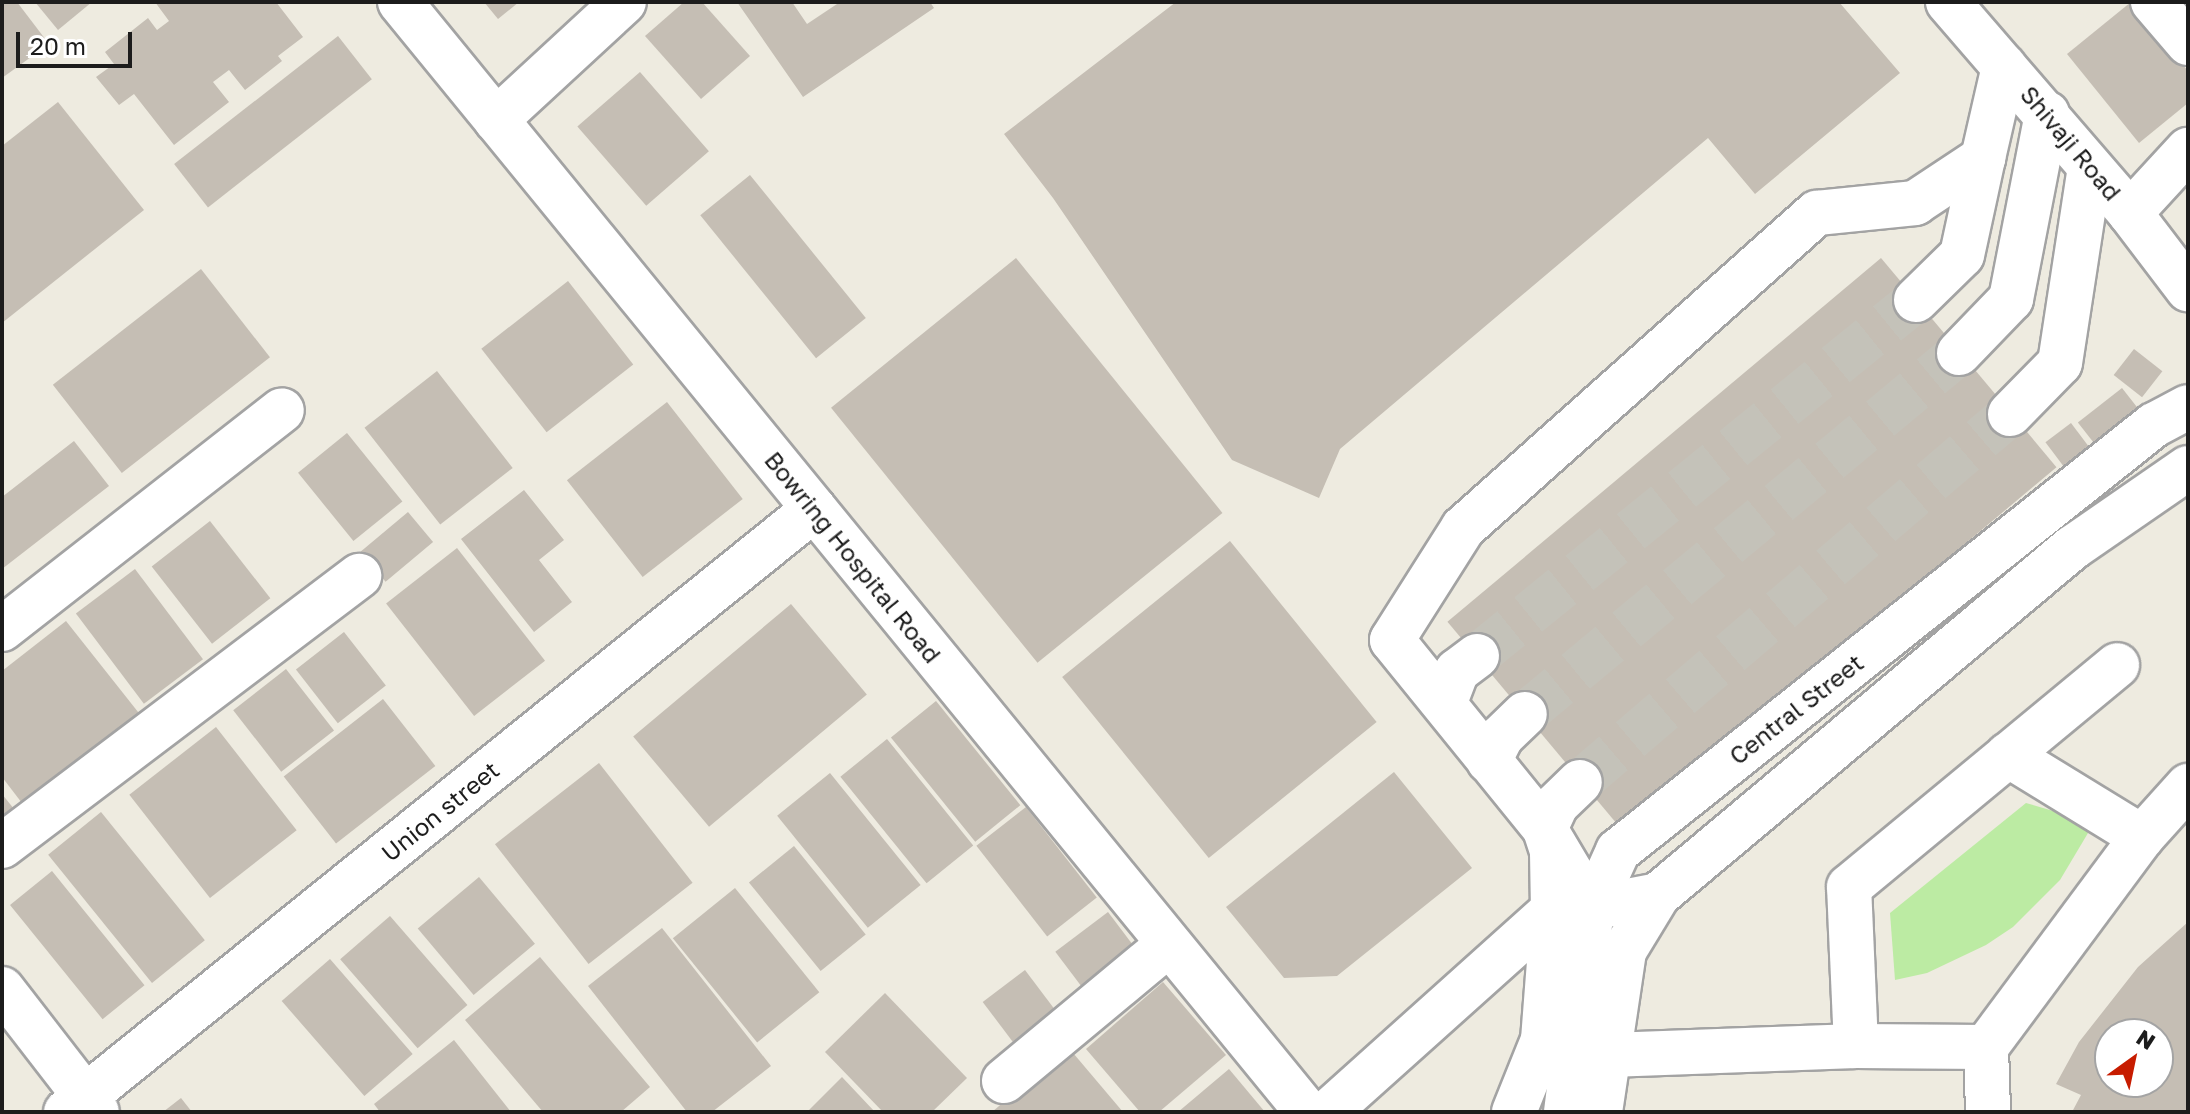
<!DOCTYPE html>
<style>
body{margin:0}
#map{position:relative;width:2190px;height:1114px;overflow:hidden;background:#eeebe0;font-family:"Golos Text",sans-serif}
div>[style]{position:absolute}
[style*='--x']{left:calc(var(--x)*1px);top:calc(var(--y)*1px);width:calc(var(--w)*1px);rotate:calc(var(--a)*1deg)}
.grass>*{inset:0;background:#bceba3}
.building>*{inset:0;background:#c5beb4;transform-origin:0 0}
.minor-tunnel>*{height:44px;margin-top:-22px;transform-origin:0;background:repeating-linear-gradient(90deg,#c4c2b9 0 44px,transparent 0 66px)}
.roads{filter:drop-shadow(2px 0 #a3a3a3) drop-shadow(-2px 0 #a3a3a3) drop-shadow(0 2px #a3a3a3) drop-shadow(0 -2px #a3a3a3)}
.minor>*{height:44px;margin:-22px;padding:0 22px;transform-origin:22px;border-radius:22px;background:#fff}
span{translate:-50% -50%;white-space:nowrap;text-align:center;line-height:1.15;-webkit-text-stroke:6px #fff;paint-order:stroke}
.street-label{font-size:24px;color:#1c1c1c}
.frame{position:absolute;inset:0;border:4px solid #1c1c1c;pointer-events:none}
.north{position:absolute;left:2094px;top:1018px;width:80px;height:80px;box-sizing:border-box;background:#fff;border:2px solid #a4a4a4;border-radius:50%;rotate:33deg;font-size:22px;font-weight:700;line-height:32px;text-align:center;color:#1c1c1c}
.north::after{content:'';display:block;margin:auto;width:28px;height:36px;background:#c71c00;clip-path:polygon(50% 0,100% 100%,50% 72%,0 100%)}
.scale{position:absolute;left:16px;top:32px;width:116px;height:36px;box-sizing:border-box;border:4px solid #1c1c1c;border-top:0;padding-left:10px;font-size:24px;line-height:28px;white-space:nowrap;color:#1c1c1c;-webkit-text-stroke:6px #fff;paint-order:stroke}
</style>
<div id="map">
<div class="grass">
<i style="clip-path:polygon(2026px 803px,2094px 823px,2060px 880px,2013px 927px,1986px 945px,1927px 973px,1895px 980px,1890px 913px)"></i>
</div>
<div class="building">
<i style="clip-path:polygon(2px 2px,17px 2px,49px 44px,2px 78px)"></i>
<i style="clip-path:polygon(35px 2px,92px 2px,58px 30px)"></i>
<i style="clip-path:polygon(155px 2px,276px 2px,303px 37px,278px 56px,282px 61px,245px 90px,229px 70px,213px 82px,229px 102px,174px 145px,134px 94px,119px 105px,96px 77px,114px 64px,105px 52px,148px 18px,157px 30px,169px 21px)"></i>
<i style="clip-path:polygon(484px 2px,519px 2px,498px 19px)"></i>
<i style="clip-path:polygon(684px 2px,702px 2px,750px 56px,701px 99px,645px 36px)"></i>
<i style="clip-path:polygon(737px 2px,792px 2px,807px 24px,840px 2px,930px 2px,934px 8px,803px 97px)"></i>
<i style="clip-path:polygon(1176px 2px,1839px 2px,1900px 73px,1755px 194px,1708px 138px,1340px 449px,1319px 498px,1232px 460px,1053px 198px,1004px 134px)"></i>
<i style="clip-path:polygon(2131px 2px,2188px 71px,2188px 103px,2139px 143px,2067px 54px)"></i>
<i style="left:338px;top:36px;width:55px;height:208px;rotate:52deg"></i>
<i style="left:640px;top:72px;width:105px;height:83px;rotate:49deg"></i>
<i style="clip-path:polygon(58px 102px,144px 210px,2px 323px,2px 146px)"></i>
<i style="left:750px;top:175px;width:184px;height:64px;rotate:51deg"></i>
<i style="left:1016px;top:258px;width:328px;height:238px;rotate:51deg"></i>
<i style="left:1881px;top:258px;width:273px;height:566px;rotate:50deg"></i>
<i style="left:201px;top:269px;width:112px;height:188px;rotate:52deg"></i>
<i style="left:568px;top:281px;width:106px;height:110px;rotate:52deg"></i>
<i style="left:2134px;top:349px;width:36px;height:33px;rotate:38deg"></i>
<i style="left:437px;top:371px;width:123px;height:92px;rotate:52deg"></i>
<i style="left:2122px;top:388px;width:29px;height:56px;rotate:52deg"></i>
<i style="left:667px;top:402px;width:123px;height:127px;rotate:52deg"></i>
<i style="left:2071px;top:423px;width:31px;height:32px;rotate:53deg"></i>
<i style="left:347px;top:433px;width:88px;height:63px;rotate:51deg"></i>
<i style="clip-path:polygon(74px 441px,109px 486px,2px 569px,2px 497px)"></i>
<i style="clip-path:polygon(524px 490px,564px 540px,539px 560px,572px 602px,534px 632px,461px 539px)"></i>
<i style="left:408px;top:512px;width:39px;height:62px;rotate:50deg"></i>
<i style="left:210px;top:521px;width:98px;height:74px;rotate:52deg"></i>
<i style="left:1230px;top:541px;width:233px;height:216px;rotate:51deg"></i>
<i style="left:457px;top:548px;width:143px;height:90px;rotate:52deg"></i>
<i style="left:135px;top:569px;width:113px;height:74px;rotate:53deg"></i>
<i style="left:791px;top:604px;width:118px;height:206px;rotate:50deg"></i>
<i style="clip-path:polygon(66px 621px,142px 717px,25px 807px,2px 777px,2px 671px)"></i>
<i style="left:344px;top:632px;width:68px;height:61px;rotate:52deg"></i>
<i style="left:286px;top:669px;width:78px;height:67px;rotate:52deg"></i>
<i style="left:383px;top:699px;width:85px;height:126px;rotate:52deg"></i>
<i style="left:936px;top:701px;width:134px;height:58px;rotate:51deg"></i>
<i style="left:216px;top:727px;width:131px;height:110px;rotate:52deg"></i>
<i style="left:887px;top:739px;width:137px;height:60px;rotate:51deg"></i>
<i style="left:599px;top:763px;width:152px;height:132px;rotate:52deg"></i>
<i style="clip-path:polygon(1394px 772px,1472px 868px,1337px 976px,1284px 978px,1226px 907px)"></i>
<i style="left:830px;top:773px;width:144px;height:68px;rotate:51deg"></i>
<i style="clip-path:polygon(2px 794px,18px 814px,2px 827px)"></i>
<i style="left:1026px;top:807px;width:115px;height:63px;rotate:52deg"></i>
<i style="left:101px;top:812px;width:165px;height:68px;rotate:51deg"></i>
<i style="left:794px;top:846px;width:114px;height:58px;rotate:51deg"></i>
<i style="left:52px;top:871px;width:147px;height:54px;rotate:51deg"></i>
<i style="left:479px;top:877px;width:87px;height:80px;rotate:50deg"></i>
<i style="left:735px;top:888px;width:134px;height:80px;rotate:51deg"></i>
<i style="left:1108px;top:912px;width:59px;height:66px;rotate:53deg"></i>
<i style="left:390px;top:916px;width:118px;height:66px;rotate:49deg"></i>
<i style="clip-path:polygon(evenodd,2188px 922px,2188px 1112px,2072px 1112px,2081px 1095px,2056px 1084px,2079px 1042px,2138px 967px,2188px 922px,2110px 1034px,2158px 1034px,2158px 1082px,2110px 1082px,2110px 1034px)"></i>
<i style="clip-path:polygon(662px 928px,771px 1066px,712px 1112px,687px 1112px,588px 986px)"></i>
<i style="clip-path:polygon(540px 957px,650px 1087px,621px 1112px,543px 1112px,465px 1020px)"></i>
<i style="left:330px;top:959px;width:126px;height:64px;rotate:49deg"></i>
<i style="left:1025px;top:970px;width:69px;height:53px;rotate:53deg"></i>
<i style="clip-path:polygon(1163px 982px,1226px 1055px,1159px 1112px,1140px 1112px,1086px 1049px)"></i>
<i style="clip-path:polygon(885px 993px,967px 1078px,932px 1112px,883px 1112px,825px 1052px)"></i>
<i style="clip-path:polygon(454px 1040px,511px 1112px,380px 1112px,374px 1104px)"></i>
<i style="clip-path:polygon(1068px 1047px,1123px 1112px,992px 1112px)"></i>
<i style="clip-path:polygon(1229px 1069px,1265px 1112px,1178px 1112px)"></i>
<i style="clip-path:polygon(842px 1077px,875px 1112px,809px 1110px)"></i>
<i style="clip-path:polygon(181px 1098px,192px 1112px,163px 1112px)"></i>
</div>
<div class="minor-tunnel">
<i style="--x:1477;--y:656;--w:565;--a:-39.04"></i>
<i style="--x:1525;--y:714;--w:565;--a:-39.75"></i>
<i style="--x:1580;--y:782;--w:566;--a:-40.56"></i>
</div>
<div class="roads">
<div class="minor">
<i style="--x:400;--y:2;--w:1433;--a:50.75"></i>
<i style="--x:1948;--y:2;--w:279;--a:49.2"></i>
<i style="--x:2130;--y:213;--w:96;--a:52.7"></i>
<i style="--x:2153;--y:2;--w:54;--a:49.5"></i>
<i style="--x:496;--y:120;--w:174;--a:-42.7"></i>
<i style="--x:2130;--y:213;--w:86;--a:-47.4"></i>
<i style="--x:1916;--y:300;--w:64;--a:-44.4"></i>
<i style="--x:1962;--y:255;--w:99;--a:-77.8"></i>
<i style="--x:1959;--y:353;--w:75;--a:-46.1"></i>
<i style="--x:2011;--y:299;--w:189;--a:-79"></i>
<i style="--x:2010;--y:414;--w:71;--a:-45.6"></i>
<i style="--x:2060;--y:363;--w:198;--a:-81.3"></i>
<i style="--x:2;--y:629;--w:355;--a:-38"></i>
<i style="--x:1445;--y:702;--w:33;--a:-69"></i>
<i style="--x:1457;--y:671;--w:25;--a:-37"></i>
<i style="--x:2008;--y:755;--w:157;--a:31.5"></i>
<i style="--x:1489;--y:761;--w:27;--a:-63"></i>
<i style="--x:1501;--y:737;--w:33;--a:-44"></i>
<i style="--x:2;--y:846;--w:448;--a:-37.1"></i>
<i style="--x:1658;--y:895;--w:67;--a:168.9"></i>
<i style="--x:1592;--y:908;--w:92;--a:-120.7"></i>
<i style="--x:1545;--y:829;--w:243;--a:-129"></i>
<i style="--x:1392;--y:640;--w:133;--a:-57.6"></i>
<i style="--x:1463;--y:528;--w:474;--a:-41.7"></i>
<i style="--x:1817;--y:213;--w:99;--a:-5.8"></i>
<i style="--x:1915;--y:203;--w:82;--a:-33.5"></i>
<i style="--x:1983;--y:158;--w:94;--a:-77.1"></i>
<i style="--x:2;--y:989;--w:155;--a:52.3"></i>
<i style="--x:1856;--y:1046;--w:159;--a:-92.5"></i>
<i style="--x:1849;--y:887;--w:348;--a:-39.6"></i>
<i style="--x:1986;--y:1047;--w:65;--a:88.2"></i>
<i style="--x:1609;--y:1055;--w:247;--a:-2.1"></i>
<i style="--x:1856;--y:1046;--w:130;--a:0.4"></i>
<i style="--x:1986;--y:1047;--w:262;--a:-53.4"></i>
<i style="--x:2142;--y:837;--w:69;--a:-48"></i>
<i style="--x:1004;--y:1081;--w:214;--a:-39.7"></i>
<i style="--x:66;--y:1112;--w:961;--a:-38.87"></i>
<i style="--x:1328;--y:1112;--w:302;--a:-41.9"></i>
<i style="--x:1514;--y:1112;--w:78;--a:-68.1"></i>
<i style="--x:1543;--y:1040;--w:130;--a:-85.6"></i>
<i style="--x:1553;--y:910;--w:59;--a:-91"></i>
<i style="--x:1552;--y:851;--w:23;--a:-108"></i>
<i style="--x:1545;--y:829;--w:26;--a:-65"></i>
<i style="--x:1556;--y:805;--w:33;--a:-44"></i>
<i style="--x:1566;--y:1112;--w:206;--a:-82.7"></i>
<i style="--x:1592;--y:908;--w:63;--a:-65.5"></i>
<i style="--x:1618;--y:851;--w:685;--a:-38.48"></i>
<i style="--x:2154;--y:425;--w:38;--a:-28"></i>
<i style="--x:1600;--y:1112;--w:163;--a:-81.5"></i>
<i style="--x:1624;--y:951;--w:66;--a:-58.7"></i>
<i style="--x:1658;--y:895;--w:540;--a:-39.97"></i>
<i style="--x:2072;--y:548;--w:141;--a:-34.6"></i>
</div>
</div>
<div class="street-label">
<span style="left:2071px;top:143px;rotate:50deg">Shivaji Road</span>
<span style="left:853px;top:557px;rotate:51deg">Bowring Hospital Road</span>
<span style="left:1796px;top:709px;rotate:-38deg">Central Street</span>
<span style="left:440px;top:811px;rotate:-39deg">Union street</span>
</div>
<div class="frame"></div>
<div class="north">N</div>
<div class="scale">20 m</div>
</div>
